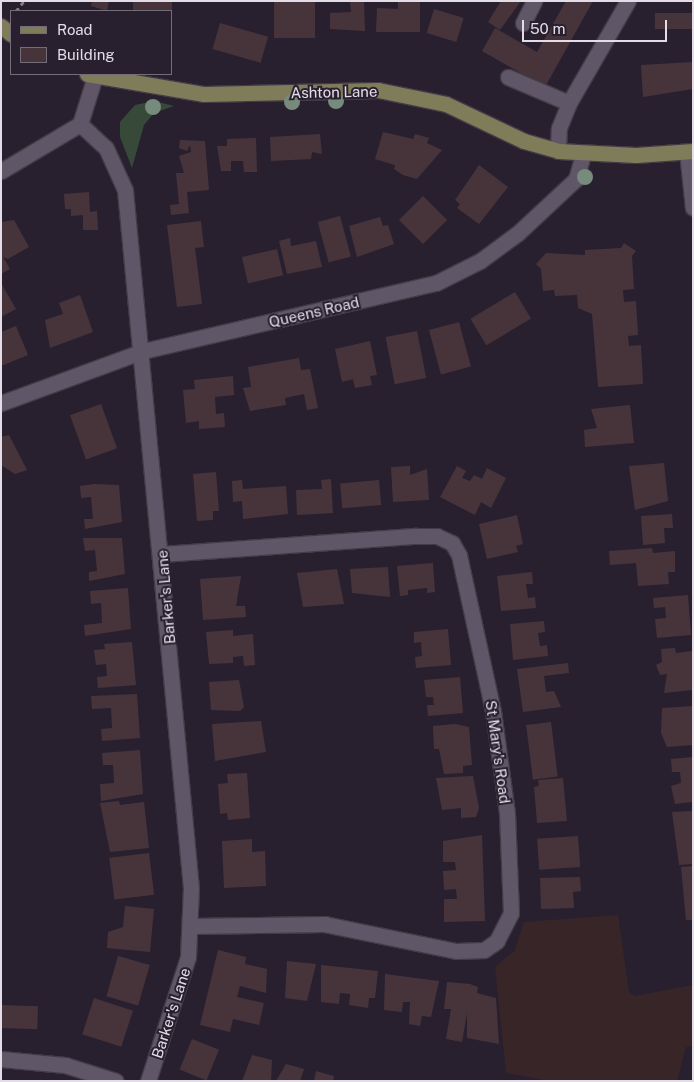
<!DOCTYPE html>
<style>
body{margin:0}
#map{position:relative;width:694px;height:1082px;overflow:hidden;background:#28202f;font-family:"Public Sans",sans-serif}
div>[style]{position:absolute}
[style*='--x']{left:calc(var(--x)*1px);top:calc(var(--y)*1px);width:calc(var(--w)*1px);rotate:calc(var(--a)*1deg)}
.education>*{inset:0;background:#382527}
.green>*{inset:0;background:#374939}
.building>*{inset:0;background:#47343b;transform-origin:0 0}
.path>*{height:3px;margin-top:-1.5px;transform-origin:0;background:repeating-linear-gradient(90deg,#817a87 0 4px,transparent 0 8px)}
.roads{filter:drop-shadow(1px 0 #433c48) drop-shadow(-1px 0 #433c48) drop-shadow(0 1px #433c48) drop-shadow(0 -1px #433c48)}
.minor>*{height:15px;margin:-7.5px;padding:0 7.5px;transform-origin:7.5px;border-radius:7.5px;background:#5f5667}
.major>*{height:15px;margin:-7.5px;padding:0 7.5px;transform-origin:7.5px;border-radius:7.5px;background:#7f7c59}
.trees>*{width:16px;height:16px;margin:-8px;border-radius:50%;background:#768b7b}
span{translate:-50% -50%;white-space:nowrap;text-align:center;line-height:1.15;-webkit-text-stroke:4px #28202f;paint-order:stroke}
.street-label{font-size:15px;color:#e3dde8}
.frame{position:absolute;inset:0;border:2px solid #e3dde8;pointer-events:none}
.legend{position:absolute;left:10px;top:10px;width:162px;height:65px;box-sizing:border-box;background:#28202f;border:1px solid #736c79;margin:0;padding:6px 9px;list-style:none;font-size:15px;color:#e3dde8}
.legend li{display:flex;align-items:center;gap:10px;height:25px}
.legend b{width:25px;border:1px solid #736c79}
.scale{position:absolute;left:522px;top:20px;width:145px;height:22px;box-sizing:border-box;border:2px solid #e3dde8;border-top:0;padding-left:6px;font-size:15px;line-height:18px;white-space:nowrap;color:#e3dde8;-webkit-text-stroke:4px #28202f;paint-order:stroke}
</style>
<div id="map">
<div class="education">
<i style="clip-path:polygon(618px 915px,629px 992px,635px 996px,693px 985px,693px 1046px,686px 1047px,677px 1081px,550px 1081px,506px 1073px,495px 967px,515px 950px,524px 922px)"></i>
</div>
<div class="green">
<i style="clip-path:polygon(154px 101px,174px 106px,154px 113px,144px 125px,132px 168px,120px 137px,120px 122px,135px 105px)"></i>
</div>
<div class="building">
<i style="clip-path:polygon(92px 1px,109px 1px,107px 11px,91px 6px)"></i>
<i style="left:133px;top:1px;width:39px;height:10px"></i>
<i style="left:274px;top:1px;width:41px;height:37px"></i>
<i style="clip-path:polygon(350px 1px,364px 1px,365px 31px,330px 29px,330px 13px,351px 12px)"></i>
<i style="clip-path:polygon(501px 1px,521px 1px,500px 30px,488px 22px)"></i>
<i style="clip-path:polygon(566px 1px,593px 1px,545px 87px,482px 51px,495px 28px,537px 52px)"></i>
<i style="clip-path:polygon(398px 2px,420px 2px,420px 32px,376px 32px,377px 8px,398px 9px)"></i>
<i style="left:434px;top:9px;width:31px;height:25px;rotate:17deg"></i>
<i style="left:693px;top:13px;width:16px;height:38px;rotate:90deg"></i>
<i style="left:220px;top:23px;width:50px;height:27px;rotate:16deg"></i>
<i style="clip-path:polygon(693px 62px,693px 89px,643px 97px,641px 65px)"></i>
<i style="clip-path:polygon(383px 132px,413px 139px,415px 134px,429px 138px,427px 143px,442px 150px,417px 179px,403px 175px,394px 169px,395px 165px,375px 159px)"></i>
<i style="clip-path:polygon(320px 134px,322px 154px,312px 152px,311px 159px,271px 161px,270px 137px)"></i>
<i style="clip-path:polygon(256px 138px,257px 172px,244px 172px,243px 161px,231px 161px,231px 171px,221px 171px,217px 146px,227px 146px,227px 139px)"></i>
<i style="clip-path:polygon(180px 140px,205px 141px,209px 190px,187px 192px,189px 213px,171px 215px,170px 205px,179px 204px,176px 173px,184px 173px,179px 156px,191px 152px,190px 145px,187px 151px,179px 148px)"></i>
<i style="clip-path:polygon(479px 165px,508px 187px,479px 224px,457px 208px,460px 204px,455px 200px)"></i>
<i style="clip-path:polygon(89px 192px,90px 212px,97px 211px,98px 230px,83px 230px,83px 215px,71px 216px,71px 209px,65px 209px,64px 194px)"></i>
<i style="left:423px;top:196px;width:34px;height:34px;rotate:45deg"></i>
<i style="left:340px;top:216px;width:42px;height:23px;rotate:75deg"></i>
<i style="clip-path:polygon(380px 217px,383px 226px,388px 225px,394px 244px,357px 257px,349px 226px)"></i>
<i style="clip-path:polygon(14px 220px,29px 247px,8px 259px,3px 257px,10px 269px,1px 274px,1px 222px)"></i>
<i style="clip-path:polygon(201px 221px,204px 247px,195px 248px,202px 304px,177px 307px,167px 225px)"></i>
<i style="clip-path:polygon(290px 238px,291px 246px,316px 241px,322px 267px,287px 274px,279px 241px)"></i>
<i style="clip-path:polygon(624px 243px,636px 251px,632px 256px,634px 289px,623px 290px,624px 302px,636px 301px,638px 335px,628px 336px,629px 346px,641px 345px,643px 384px,598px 387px,592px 314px,578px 308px,577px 295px,555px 296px,554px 290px,543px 291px,541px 269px,536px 264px,546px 253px,585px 255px,585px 250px,621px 248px)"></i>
<i style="left:277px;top:249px;width:27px;height:36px;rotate:77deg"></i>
<i style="clip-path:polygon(1px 283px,16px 309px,1px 317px)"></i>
<i style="left:515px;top:292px;width:31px;height:52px;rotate:59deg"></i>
<i style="clip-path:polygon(80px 295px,93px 332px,50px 348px,45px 320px,63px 314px,59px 303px)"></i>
<i style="left:459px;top:322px;width:46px;height:31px;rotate:75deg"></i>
<i style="clip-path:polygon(16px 326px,28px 355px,1px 366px,1px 332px)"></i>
<i style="left:417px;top:331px;width:48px;height:32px;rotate:79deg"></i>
<i style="clip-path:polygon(370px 341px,377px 375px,370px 376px,372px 385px,355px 388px,353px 379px,342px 382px,335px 349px)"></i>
<i style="clip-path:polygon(299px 358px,301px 370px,310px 369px,318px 408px,307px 410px,304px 394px,285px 398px,286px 405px,250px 411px,243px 388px,251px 387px,248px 367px)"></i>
<i style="clip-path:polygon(233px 376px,234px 395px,215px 397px,216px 414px,224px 413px,225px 427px,199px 429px,199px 421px,186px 423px,183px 390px,195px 389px,194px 380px)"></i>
<i style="left:101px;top:404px;width:47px;height:33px;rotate:70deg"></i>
<i style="clip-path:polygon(630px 405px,634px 443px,585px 447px,584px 430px,597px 428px,591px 409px)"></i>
<i style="clip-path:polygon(9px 435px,27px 470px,15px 474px,1px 465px,1px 437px)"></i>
<i style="clip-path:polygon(664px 463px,668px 501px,635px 510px,629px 466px)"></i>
<i style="clip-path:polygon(410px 466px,410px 475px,427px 469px,429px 500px,393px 502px,391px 467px)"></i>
<i style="clip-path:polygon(457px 466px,466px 471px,462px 478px,470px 481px,474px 475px,482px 479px,487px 468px,506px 478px,491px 508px,481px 502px,475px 515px,440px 497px)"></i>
<i style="clip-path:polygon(216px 472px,219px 511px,213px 511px,213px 520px,197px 521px,193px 474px)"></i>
<i style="clip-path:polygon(331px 479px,333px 513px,297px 515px,296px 490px,322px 489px,321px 480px)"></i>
<i style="clip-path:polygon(242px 480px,243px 489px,286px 486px,288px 514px,243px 519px,242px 501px,233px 502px,232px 481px)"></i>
<i style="left:379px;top:480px;width:25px;height:39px;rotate:85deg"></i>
<i style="clip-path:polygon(94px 484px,119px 485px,122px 522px,85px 529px,84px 519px,93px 519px,91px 497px,81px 498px,80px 486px)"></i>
<i style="clip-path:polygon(672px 514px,673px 528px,664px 528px,665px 543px,643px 545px,641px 516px)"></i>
<i style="clip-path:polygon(517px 515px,523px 544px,516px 546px,518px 552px,487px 559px,479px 524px)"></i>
<i style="clip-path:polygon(83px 538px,122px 538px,125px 574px,89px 581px,89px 572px,97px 571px,95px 550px,85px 551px)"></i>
<i style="clip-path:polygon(652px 548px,653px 553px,675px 551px,675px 572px,668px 572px,669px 584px,638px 586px,636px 563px,610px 565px,609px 551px)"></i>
<i style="clip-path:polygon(433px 563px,435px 592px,427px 593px,427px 588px,408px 590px,408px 595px,400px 596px,397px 566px)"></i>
<i style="clip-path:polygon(388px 567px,390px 597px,352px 593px,350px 569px)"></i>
<i style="clip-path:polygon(337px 569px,344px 604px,303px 607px,297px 573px)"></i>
<i style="clip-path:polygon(532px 572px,533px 584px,526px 584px,528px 598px,535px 597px,536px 608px,501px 611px,497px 576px)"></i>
<i style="clip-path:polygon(241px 576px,236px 606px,245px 606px,246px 617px,203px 620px,200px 579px)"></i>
<i style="clip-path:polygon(128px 588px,131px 629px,85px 636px,84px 625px,102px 623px,101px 603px,91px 604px,90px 591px)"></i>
<i style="clip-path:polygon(688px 595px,691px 635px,657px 638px,655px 619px,666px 618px,665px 607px,654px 608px,653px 598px)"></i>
<i style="clip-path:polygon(544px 621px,545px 632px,538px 633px,540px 646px,547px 645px,548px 656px,513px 660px,510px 624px)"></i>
<i style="clip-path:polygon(448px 629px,451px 665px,416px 668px,415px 657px,422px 656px,421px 642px,414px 643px,414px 632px)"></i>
<i style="clip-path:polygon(233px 630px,233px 636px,253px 634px,255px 665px,244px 666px,243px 656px,233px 657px,233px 663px,209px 664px,206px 632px)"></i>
<i style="clip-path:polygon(132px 642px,136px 685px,98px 688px,97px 677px,107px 676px,106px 664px,96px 665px,94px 650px,105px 649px,104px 644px)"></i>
<i style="clip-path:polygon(675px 648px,676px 653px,692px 651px,693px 690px,664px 693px,667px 674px,660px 675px,656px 665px,662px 662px,661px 649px)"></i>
<i style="clip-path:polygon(568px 663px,569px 673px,544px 676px,546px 692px,554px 691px,561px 707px,523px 712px,517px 669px)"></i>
<i style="clip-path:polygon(460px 677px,463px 713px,428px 716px,427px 705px,434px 705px,433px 697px,426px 697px,424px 680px)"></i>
<i style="clip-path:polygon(239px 680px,244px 707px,240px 711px,211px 710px,209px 682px)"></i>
<i style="clip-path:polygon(137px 694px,140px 738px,102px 741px,101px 729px,112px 728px,111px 708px,92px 709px,91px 696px)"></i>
<i style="clip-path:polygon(693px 706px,693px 745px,667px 747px,661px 733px,662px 708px)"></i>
<i style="clip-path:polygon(261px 721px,266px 752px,215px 761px,212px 724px)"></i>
<i style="left:551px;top:722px;width:55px;height:25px;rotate:83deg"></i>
<i style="clip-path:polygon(455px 724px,469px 727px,472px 765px,463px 766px,463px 773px,444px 774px,439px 749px,434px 749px,433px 726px)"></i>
<i style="clip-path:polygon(140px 750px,143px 794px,101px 801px,100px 784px,114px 783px,113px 765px,103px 765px,102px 753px)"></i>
<i style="clip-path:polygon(693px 757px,693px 802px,675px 804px,671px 786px,681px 783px,680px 772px,672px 772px,671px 759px)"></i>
<i style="clip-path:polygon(247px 773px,250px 818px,228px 820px,227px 813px,220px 814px,218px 784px,228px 783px,227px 774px)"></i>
<i style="clip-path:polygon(473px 776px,479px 808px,476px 817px,461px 818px,461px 808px,442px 810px,436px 778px)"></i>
<i style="clip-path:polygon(563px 778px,567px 821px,537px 823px,534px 787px,539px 786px,538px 780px)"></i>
<i style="clip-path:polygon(119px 801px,120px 805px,144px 802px,149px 848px,110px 852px,100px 803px)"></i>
<i style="clip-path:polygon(693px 811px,693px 864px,679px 865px,672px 812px)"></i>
<i style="clip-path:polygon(482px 835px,485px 921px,444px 922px,444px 899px,457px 899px,456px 889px,444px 890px,443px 871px,456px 870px,455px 862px,443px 862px,443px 841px)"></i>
<i style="left:578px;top:836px;width:31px;height:41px;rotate:86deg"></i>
<i style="clip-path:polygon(252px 839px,252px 852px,265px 851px,266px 886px,224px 888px,222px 841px)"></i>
<i style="left:149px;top:853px;width:42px;height:40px;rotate:83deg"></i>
<i style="clip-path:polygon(693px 866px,693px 920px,686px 920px,681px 867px)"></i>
<i style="clip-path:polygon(580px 877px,581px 891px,573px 892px,574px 908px,541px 909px,540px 878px)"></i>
<i style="clip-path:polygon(125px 906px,154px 909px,150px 952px,107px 948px,108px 932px,123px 927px)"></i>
<i style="clip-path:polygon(218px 950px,246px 957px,245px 964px,267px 969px,266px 993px,240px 986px,237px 997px,264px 1003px,259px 1025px,233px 1019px,230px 1032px,200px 1025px)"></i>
<i style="left:118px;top:956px;width:33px;height:42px;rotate:16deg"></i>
<i style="clip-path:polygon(287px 961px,316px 964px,307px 1001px,285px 998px)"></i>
<i style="clip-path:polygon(321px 965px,378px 971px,375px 998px,369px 998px,368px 1008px,349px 1005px,350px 994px,340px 993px,339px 1004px,321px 1002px)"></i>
<i style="clip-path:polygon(385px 974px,439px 981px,431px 1017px,422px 1016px,420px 1026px,409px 1024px,410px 1002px,403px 1002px,402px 1012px,384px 1010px)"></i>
<i style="clip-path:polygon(447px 982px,470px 984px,478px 987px,477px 993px,496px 998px,499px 1044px,467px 1038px,467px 1013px,462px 1042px,446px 1039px,451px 1009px,444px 1009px)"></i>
<i style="left:94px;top:998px;width:41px;height:38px;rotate:18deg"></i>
<i style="left:1px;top:1005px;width:37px;height:23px;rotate:2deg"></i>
<i style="left:192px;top:1039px;width:29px;height:33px;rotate:22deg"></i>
<i style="clip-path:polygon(252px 1055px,272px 1060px,271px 1081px,242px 1081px)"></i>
<i style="clip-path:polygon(286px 1064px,304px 1069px,300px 1081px,276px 1081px)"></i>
<i style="clip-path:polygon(316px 1071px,334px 1076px,333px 1081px,314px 1081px)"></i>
</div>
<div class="path">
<i style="--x:16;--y:11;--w:13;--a:-51"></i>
</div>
<div class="roads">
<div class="minor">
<i style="--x:523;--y:23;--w:25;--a:-63"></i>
<i style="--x:508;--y:77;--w:66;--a:23.1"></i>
<i style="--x:80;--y:124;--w:35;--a:43"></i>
<i style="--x:106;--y:148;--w:46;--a:65.7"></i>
<i style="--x:125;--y:190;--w:701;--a:84.6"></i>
<i style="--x:191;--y:888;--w:69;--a:92.5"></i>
<i style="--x:188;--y:957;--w:130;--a:107.9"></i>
<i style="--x:558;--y:151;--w:23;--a:-88"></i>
<i style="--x:559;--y:128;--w:27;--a:-68"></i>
<i style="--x:569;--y:103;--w:118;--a:-60"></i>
<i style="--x:687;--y:152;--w:56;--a:83.9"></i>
<i style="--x:1;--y:171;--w:92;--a:-30.7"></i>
<i style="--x:80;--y:124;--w:50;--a:-72.6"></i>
<i style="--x:1;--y:403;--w:151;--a:-20.1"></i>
<i style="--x:143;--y:351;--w:301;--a:-13.1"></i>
<i style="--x:436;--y:283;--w:49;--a:-26.6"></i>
<i style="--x:480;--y:261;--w:47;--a:-36.4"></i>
<i style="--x:518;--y:233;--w:79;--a:-43"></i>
<i style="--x:576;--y:179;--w:25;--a:-74"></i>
<i style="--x:162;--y:554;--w:255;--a:-4.1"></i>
<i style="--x:416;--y:536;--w:21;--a:0"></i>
<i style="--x:437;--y:536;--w:17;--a:25"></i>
<i style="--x:452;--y:543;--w:14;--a:60"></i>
<i style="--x:459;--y:555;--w:160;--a:77.7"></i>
<i style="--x:493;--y:711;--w:103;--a:82.2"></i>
<i style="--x:507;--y:813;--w:100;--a:87.7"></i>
<i style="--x:511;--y:913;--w:31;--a:117"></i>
<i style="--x:497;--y:941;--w:16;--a:145"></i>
<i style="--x:484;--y:950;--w:28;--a:178"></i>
<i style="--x:456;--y:951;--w:134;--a:-168.4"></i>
<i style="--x:325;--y:924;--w:134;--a:179.1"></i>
<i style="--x:1;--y:1059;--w:64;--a:5.4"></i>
<i style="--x:65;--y:1065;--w:53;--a:17.4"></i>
</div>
<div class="major">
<i style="--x:1;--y:26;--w:13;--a:39"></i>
<i style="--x:87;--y:74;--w:119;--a:9.7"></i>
<i style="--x:204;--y:94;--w:174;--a:-1.3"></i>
<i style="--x:378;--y:90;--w:69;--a:11.6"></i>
<i style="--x:446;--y:104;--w:86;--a:25.4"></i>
<i style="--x:524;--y:141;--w:35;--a:16"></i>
<i style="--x:558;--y:151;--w:78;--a:2.9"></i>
<i style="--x:636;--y:155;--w:57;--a:-4"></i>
</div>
</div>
<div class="trees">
<i style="left:336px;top:101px"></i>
<i style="left:292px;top:102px"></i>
<i style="left:153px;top:107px"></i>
<i style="left:585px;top:177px"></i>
</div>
<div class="street-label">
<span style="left:334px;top:92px;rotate:-1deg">Ashton Lane</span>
<span style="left:314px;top:312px;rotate:-13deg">Queens Road</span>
<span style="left:166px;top:597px;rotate:-95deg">Barker's Lane</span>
<span style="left:498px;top:752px;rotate:82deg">St Mary's Road</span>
<span style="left:171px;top:1013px;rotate:-72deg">Barker's Lane</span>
</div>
<div class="frame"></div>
<ul class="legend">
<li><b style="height:6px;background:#7f7c59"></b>Road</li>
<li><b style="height:14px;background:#47343b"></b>Building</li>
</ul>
<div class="scale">50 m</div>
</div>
